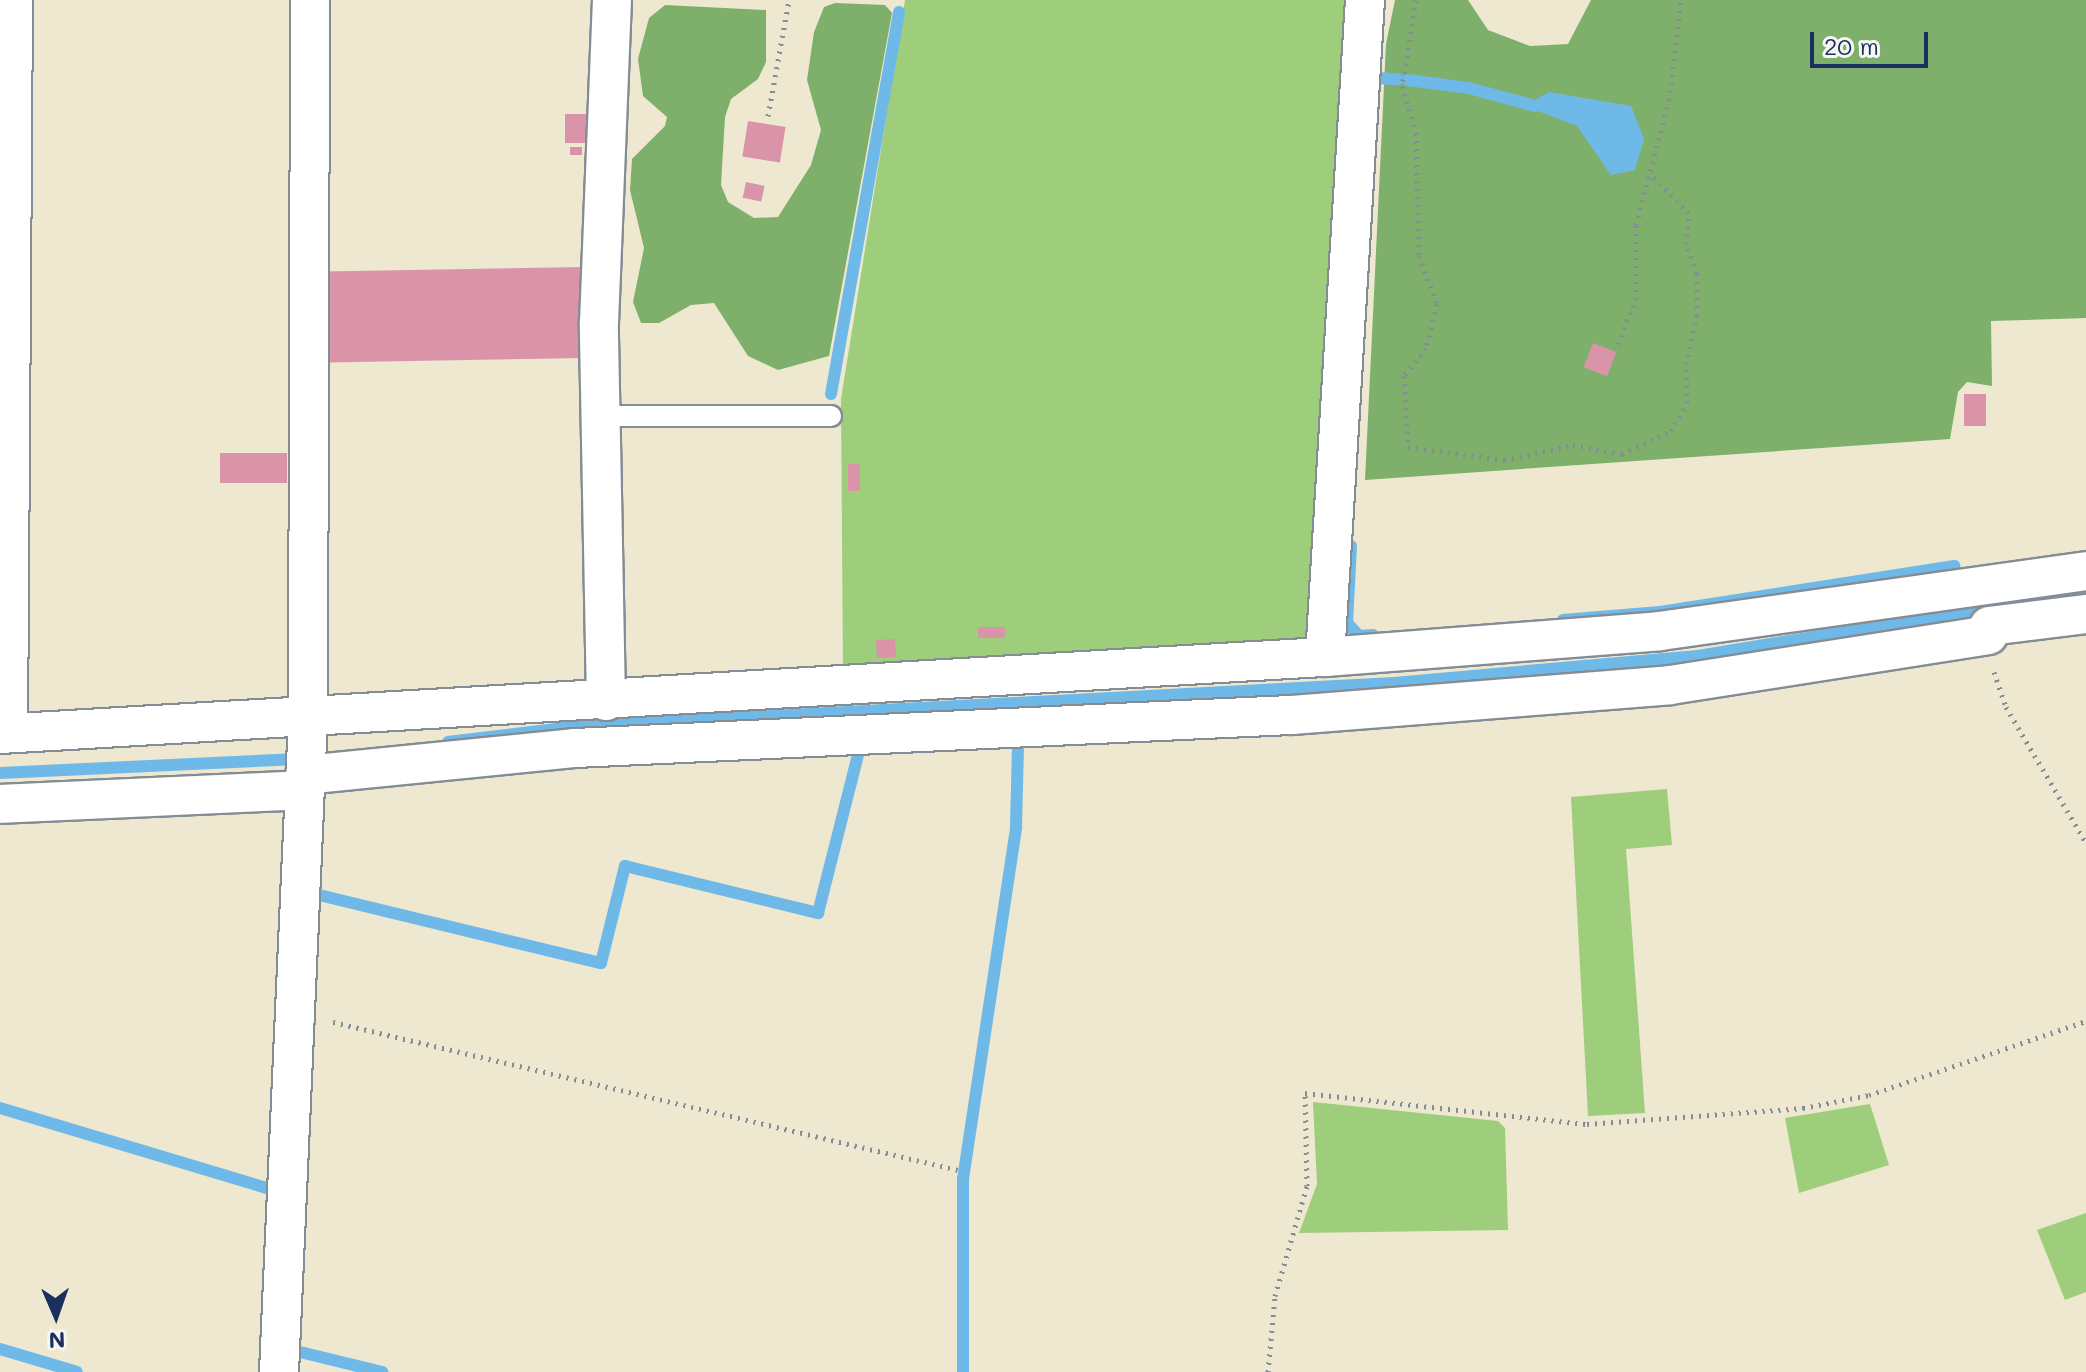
<!DOCTYPE html>
<style>
body{margin:0}
#map{position:relative;width:2086px;height:1372px;overflow:hidden;background:#ede8cf;font-family:Mali,sans-serif}
div>[style]{position:absolute}
[style*='--x']{left:calc(var(--x)*1px);top:calc(var(--y)*1px);width:calc(var(--w)*1px);rotate:calc(var(--a)*1deg)}
.green>*{inset:0;background:#9ecd7b}
.forest>*{inset:0;background:#7eb06b}
.water>*{inset:0;background:#6fb9e8}
.stream>*{height:12px;margin:-6px;padding:0 6px;transform-origin:6px;border-radius:6px;background:#6fb9e8}
.building>*{inset:0;background:#da94aa;transform-origin:0 0}
.path>*{height:5px;margin-top:-2.5px;transform-origin:0;background:repeating-linear-gradient(90deg,#848c96 0 2px,transparent 0 8px)}
.roads{filter:drop-shadow(2px 0 #848c96) drop-shadow(-2px 0 #848c96) drop-shadow(0 2px #848c96) drop-shadow(0 -2px #848c96)}
.service>*{height:20px;margin:-10px;padding:0 10px;transform-origin:10px;border-radius:10px;background:#fff}
.minor>*{height:38px;margin:-19px;padding:0 19px;transform-origin:19px;border-radius:19px;background:#fff}
span{translate:-50% -50%;white-space:nowrap;text-align:center;line-height:1.15;-webkit-text-stroke:6px #f6f6f2;paint-order:stroke}
.north{position:absolute;left:16px;top:1276px;width:80px;height:80px;-webkit-text-stroke:6px #f6f6f2;paint-order:stroke;rotate:178deg;font-size:22px;font-weight:700;line-height:32px;text-align:center;color:#1b2f5e}
.north::after{content:'';display:block;margin:auto;width:28px;height:36px;background:#1b2f5e;clip-path:polygon(50% 0,100% 100%,50% 72%,0 100%)}
.scale{position:absolute;left:1810px;top:32px;width:118px;height:36px;box-sizing:border-box;border:4px solid #1b2f5e;border-top:0;padding-left:10px;font-size:24px;line-height:28px;white-space:nowrap;color:#1b2f5e;-webkit-text-stroke:6px #f6f6f2;paint-order:stroke}
</style>
<div id="map">
<div class="green">
<i style="clip-path:polygon(905px 0,1345px 0,1308px 641px,843px 670px,841px 399px)"></i>
<i style="clip-path:polygon(1667px 789px,1672px 845px,1626px 849px,1645px 1113px,1588px 1116px,1571px 797px)"></i>
<i style="clip-path:polygon(1313px 1102px,1498px 1121px,1505px 1128px,1508px 1230px,1299px 1233px,1317px 1184px)"></i>
<i style="clip-path:polygon(1870px 1104px,1889px 1165px,1799px 1193px,1785px 1118px)"></i>
<i style="clip-path:polygon(2086px 1213px,2086px 1292px,2065px 1300px,2037px 1230px)"></i>
</div>
<div class="forest">
<i style="clip-path:polygon(1395px 0,1468px 0,1488px 30px,1530px 46px,1568px 44px,1591px 0,2086px 0,2086px 318px,1991px 321px,1992px 386px,1967px 382px,1958px 392px,1950px 439px,1365px 480px,1386px 44px)"></i>
<i style="clip-path:polygon(835px 3px,885px 5px,892px 13px,829px 356px,778px 370px,748px 356px,714px 303px,691px 305px,659px 323px,641px 323px,633px 302px,644px 248px,630px 190px,632px 159px,665px 126px,667px 117px,643px 96px,638px 59px,649px 18px,665px 5px,766px 10px,766px 62px,758px 79px,731px 99px,725px 117px,721px 185px,728px 202px,754px 218px,778px 217px,811px 165px,821px 130px,807px 80px,814px 32px,824px 7px)"></i>
</div>
<div class="water">
<i style="clip-path:polygon(1549px 92px,1631px 106px,1644px 139px,1635px 170px,1611px 175px,1577px 126px,1538px 111px,1536px 99px)"></i>
</div>
<div class="stream">
<i style="--x:1376;--y:78;--w:22;--a:3"></i>
<i style="--x:1408;--y:80;--w:62;--a:7.5"></i>
<i style="--x:1469;--y:88;--w:68;--a:15.3"></i>
<i style="--x:831;--y:394;--w:388;--a:-79.9"></i>
<i style="--x:1351;--y:546;--w:77;--a:93"></i>
<i style="--x:1347;--y:623;--w:18;--a:47"></i>
<i style="--x:1359;--y:636;--w:14;--a:-4"></i>
<i style="--x:1563;--y:620;--w:97;--a:-4.7"></i>
<i style="--x:1660;--y:612;--w:298;--a:-8.9"></i>
<i style="--x:448;--y:742;--w:134;--a:-6.9"></i>
<i style="--x:581;--y:726;--w:814;--a:-3.03"></i>
<i style="--x:1394;--y:683;--w:305;--a:-5.1"></i>
<i style="--x:1698;--y:656;--w:283;--a:-9.4"></i>
<i style="--x:0;--y:773;--w:294;--a:-2.7"></i>
<i style="--x:319;--y:895;--w:290;--a:13.6"></i>
<i style="--x:601;--y:963;--w:100;--a:-76.1"></i>
<i style="--x:625;--y:866;--w:199;--a:13.7"></i>
<i style="--x:818;--y:913;--w:163;--a:-75.8"></i>
<i style="--x:0;--y:1108;--w:285;--a:16.7"></i>
<i style="--x:0;--y:1349;--w:80;--a:16.6"></i>
<i style="--x:296;--y:1351;--w:89;--a:13.7"></i>
<i style="--x:963;--y:1372;--w:193;--a:-90"></i>
<i style="--x:963;--y:1179;--w:356;--a:-81.4"></i>
<i style="--x:1016;--y:827;--w:81;--a:-88.6"></i>
</div>
<div class="building">
<i style="left:565px;top:114px;width:21px;height:29px"></i>
<i style="left:748px;top:121px;width:38px;height:36px;rotate:9deg"></i>
<i style="left:570px;top:147px;width:12px;height:8px"></i>
<i style="left:746px;top:182px;width:19px;height:16px;rotate:12deg"></i>
<i style="left:584px;top:267px;width:91px;height:258px;rotate:89deg"></i>
<i style="left:1593px;top:343px;width:25px;height:26px;rotate:21deg"></i>
<i style="left:1964px;top:394px;width:22px;height:32px"></i>
<i style="left:287px;top:453px;width:30px;height:67px;rotate:90deg"></i>
<i style="left:848px;top:464px;width:12px;height:27px"></i>
<i style="left:1005px;top:627px;width:11px;height:27px;rotate:90deg"></i>
<i style="left:895px;top:639px;width:18px;height:19px;rotate:87deg"></i>
</div>
<div class="path">
<i style="--x:1416;--y:0;--w:87;--a:99.2"></i>
<i style="--x:1402;--y:86;--w:49;--a:73.4"></i>
<i style="--x:1416;--y:133;--w:123;--a:88.6"></i>
<i style="--x:1419;--y:256;--w:51;--a:69.4"></i>
<i style="--x:1437;--y:304;--w:45;--a:104"></i>
<i style="--x:1426;--y:348;--w:36;--a:128"></i>
<i style="--x:1404;--y:376;--w:71;--a:86.8"></i>
<i style="--x:1408;--y:447;--w:97;--a:7.7"></i>
<i style="--x:1504;--y:460;--w:71;--a:-12.3"></i>
<i style="--x:1573;--y:445;--w:50;--a:10.4"></i>
<i style="--x:1622;--y:454;--w:54;--a:-25.1"></i>
<i style="--x:1671;--y:431;--w:32;--a:-60"></i>
<i style="--x:1687;--y:403;--w:39;--a:-91"></i>
<i style="--x:1686;--y:364;--w:50;--a:-77.3"></i>
<i style="--x:1697;--y:315;--w:42;--a:-90"></i>
<i style="--x:1697;--y:273;--w:31;--a:-111"></i>
<i style="--x:1686;--y:244;--w:31;--a:-84"></i>
<i style="--x:1689;--y:213;--w:52;--a:-135"></i>
<i style="--x:768;--y:116;--w:118;--a:-79.7"></i>
<i style="--x:1618;--y:344;--w:48;--a:-68.2"></i>
<i style="--x:1636;--y:299;--w:74;--a:-90"></i>
<i style="--x:1636;--y:225;--w:129;--a:-75.2"></i>
<i style="--x:1669;--y:100;--w:101;--a:-83.2"></i>
<i style="--x:1994;--y:672;--w:37;--a:71"></i>
<i style="--x:2006;--y:707;--w:158;--a:59.5"></i>
<i style="--x:333;--y:1022;--w:642;--a:13.32"></i>
<i style="--x:1268;--y:1372;--w:76;--a:-84.7"></i>
<i style="--x:1275;--y:1296;--w:115;--a:-73.8"></i>
<i style="--x:1307;--y:1186;--w:93;--a:-91.2"></i>
<i style="--x:1305;--y:1093;--w:284;--a:6.3"></i>
<i style="--x:1587;--y:1124;--w:217;--a:-4.2"></i>
<i style="--x:1803;--y:1108;--w:67;--a:-11.1"></i>
<i style="--x:1869;--y:1095;--w:229;--a:-18.8"></i>
</div>
<div class="roads">
<div class="service">
<i style="--x:601;--y:416;--w:230;--a:0"></i>
</div>
<div class="minor">
<i style="--x:1989;--y:626;--w:98;--a:-7.1"></i>
<i style="--x:1325;--y:657;--w:658;--a:-86.52"></i>
<i style="--x:606;--y:701;--w:378;--a:-91.1"></i>
<i style="--x:599;--y:323;--w:323;--a:-87.7"></i>
<i style="--x:8;--y:733;--w:733;--a:-89.61"></i>
<i style="--x:0;--y:734;--w:1327;--a:-3.33"></i>
<i style="--x:1325;--y:657;--w:336;--a:-4.4"></i>
<i style="--x:1660;--y:631;--w:430;--a:-8"></i>
<i style="--x:305;--y:775;--w:271;--a:-5.7"></i>
<i style="--x:575;--y:748;--w:718;--a:-2.64"></i>
<i style="--x:1292;--y:715;--w:379;--a:-4.5"></i>
<i style="--x:1670;--y:685;--w:322;--a:-8.9"></i>
<i style="--x:0;--y:804;--w:305;--a:-2.6"></i>
<i style="--x:279;--y:1372;--w:654;--a:-87.46"></i>
<i style="--x:308;--y:719;--w:719;--a:-89.84"></i>
</div>
</div>
<div class="north">N</div>
<div class="scale">20 m</div>
</div>
